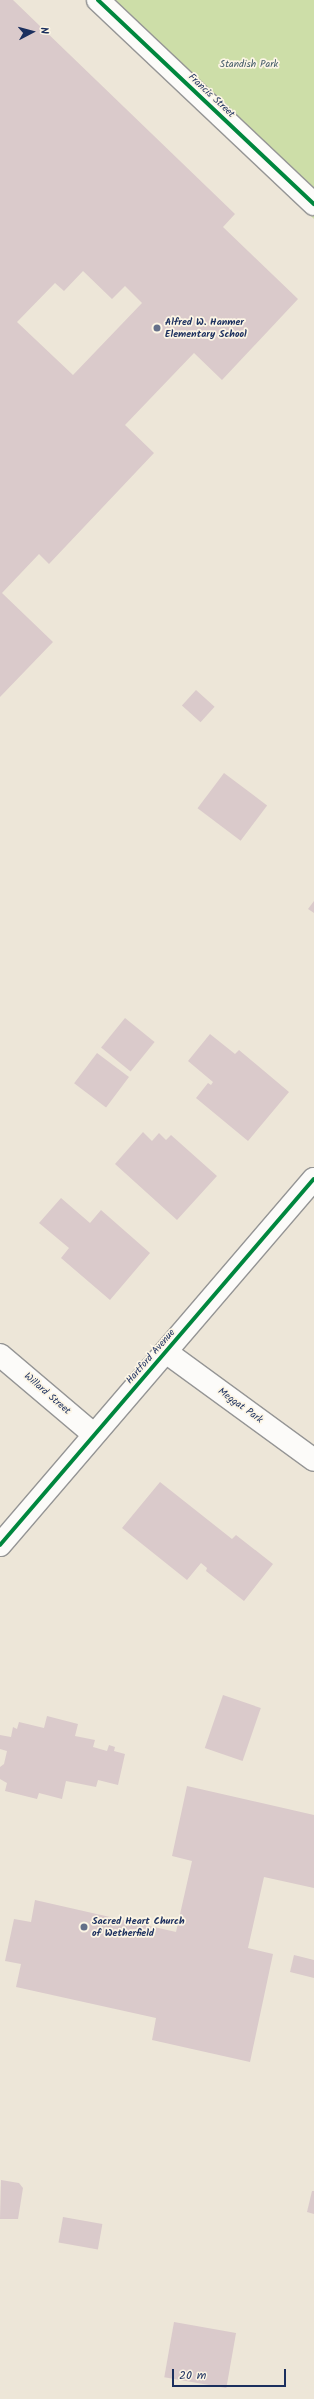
<!DOCTYPE html>
<style>
body{margin:0}
#map{position:relative;width:314px;height:2399px;overflow:hidden;background:#ede6d8;font-family:Kalam,sans-serif}
div>[style]{position:absolute}
[style*='--x']{left:calc(var(--x)*1px);top:calc(var(--y)*1px);width:calc(var(--w)*1px);rotate:calc(var(--a)*1deg)}
.green>*{inset:0;background:#cddea8}
.building>*{inset:0;background:#dacacb;transform-origin:0 0}
.roads{filter:drop-shadow(1px 0 #959595) drop-shadow(-1px 0 #959595) drop-shadow(0 1px #959595) drop-shadow(0 -1px #959595)}
.street>*{height:22px;margin:-11px;padding:0 11px;transform-origin:11px;border-radius:11px;background:#fcfbf9}
.secondary>*{height:22px;margin:-11px;padding:0 11px;transform-origin:11px;border-radius:11px;background:#fcfbf9}
.cycleway>*{height:4px;margin:-2px;padding:0 2px;transform-origin:2px;border-radius:2px;background:#00873e}
.dots>*{width:11px;height:11px;translate:-50% -50%;box-sizing:border-box;border:2px solid #fcf5e5;border-radius:50%}
span{translate:-50% -50%;white-space:nowrap;text-align:center;line-height:1.15;-webkit-text-stroke:3.5px #fcf5e5;paint-order:stroke}
.park-label{font-size:10px;color:#415967}
.street-label{font-size:10px;color:#1b2f5e}
.poi-label{font-size:10px;color:#1b2f5e;font-weight:700}
.left{translate:0 -50%;text-align:left}
.north{position:absolute;left:12px;top:12px;width:40px;height:40px;-webkit-text-stroke:3px #fcf5e5;paint-order:stroke;rotate:84deg;font-size:11px;font-weight:700;line-height:16px;text-align:center;color:#1b2f5e}
.north::after{content:'';display:block;margin:auto;width:14px;height:18px;background:#1b2f5e;clip-path:polygon(50% 0,100% 100%,50% 72%,0 100%)}
.scale{position:absolute;left:172px;top:2369px;width:114px;height:18px;box-sizing:border-box;border:2px solid #1b2f5e;border-top:0;padding-left:5px;font-size:12px;line-height:14px;white-space:nowrap;color:#1b2f5e;-webkit-text-stroke:3px #fcf5e5;paint-order:stroke}
</style>
<div id="map">
<div class="green">
<i style="clip-path:polygon(86px 0,314px 0,314px 219px)"></i>
</div>
<div class="building">
<i style="clip-path:polygon(evenodd,0 0,13px 0,235px 214px,223px 227px,298px 299px,222px 380px,194px 353px,125px 425px,154px 453px,49px 564px,39px 554px,2px 593px,53px 642px,0 697px,0 0,83px 271px,112px 299px,125px 286px,142px 303px,73px 375px,17px 322px,55px 283px,64px 291px,83px 271px)"></i>
<i style="left:196px;top:690px;width:25px;height:21px;rotate:42deg"></i>
<i style="left:224px;top:773px;width:54px;height:44px;rotate:37deg"></i>
<i style="clip-path:polygon(314px 901px,314px 913px,308px 909px)"></i>
<i style="left:125px;top:1018px;width:38px;height:38px;rotate:39deg"></i>
<i style="clip-path:polygon(210px 1034px,235px 1054px,239px 1050px,289px 1092px,248px 1141px,196px 1098px,208px 1083px,211px 1085px,213px 1082px,188px 1061px)"></i>
<i style="left:97px;top:1053px;width:40px;height:38px;rotate:37deg"></i>
<i style="clip-path:polygon(143px 1132px,152px 1141px,159px 1133px,166px 1140px,171px 1135px,217px 1176px,177px 1220px,115px 1164px)"></i>
<i style="clip-path:polygon(61px 1198px,90px 1223px,101px 1210px,150px 1253px,110px 1300px,61px 1258px,69px 1248px,39px 1223px)"></i>
<i style="clip-path:polygon(160px 1482px,232px 1539px,236px 1535px,273px 1564px,244px 1601px,206px 1571px,207px 1568px,201px 1563px,187px 1580px,122px 1528px)"></i>
<i style="left:223px;top:1695px;width:40px;height:56px;rotate:19deg"></i>
<i style="clip-path:polygon(47px 1716px,78px 1724px,75px 1736px,95px 1740px,93px 1747px,107px 1751px,109px 1745px,115px 1747px,114px 1751px,125px 1754px,118px 1785px,98px 1780px,96px 1787px,66px 1781px,62px 1799px,39px 1793px,37px 1799px,5px 1791px,7px 1783px,0 1779px,0 1767px,4px 1764px,7px 1751px,0 1749px,0 1735px,11px 1737px,13px 1727px,17px 1729px,19px 1722px,44px 1728px)"></i>
<i style="clip-path:polygon(187px 1786px,314px 1815px,314px 1888px,264px 1877px,248px 1948px,273px 1954px,250px 2062px,152px 2040px,156px 2018px,16px 1987px,21px 1964px,5px 1961px,14px 1919px,31px 1922px,35px 1900px,176px 1932px,192px 1861px,172px 1856px)"></i>
<i style="clip-path:polygon(294px 1955px,314px 1960px,314px 1978px,290px 1972px)"></i>
<i style="clip-path:polygon(1px 2180px,19px 2183px,23px 2188px,18px 2219px,0 2219px)"></i>
<i style="clip-path:polygon(312px 2191px,314px 2191px,314px 2214px,307px 2212px)"></i>
<i style="left:63px;top:2217px;width:40px;height:26px;rotate:10deg"></i>
<i style="left:174px;top:2322px;width:63px;height:56px;rotate:10deg"></i>
</div>
<div class="roads">
<div class="street">
<i style="--x:98;--y:0;--w:297;--a:43.4"></i>
<i style="--x:166;--y:1352;--w:183;--a:36.1"></i>
<i style="--x:0;--y:1355;--w:122;--a:40.3"></i>
</div>
<div class="secondary">
<i style="--x:0;--y:1545;--w:482;--a:-49.4"></i>
</div>
</div>
<div class="cycleway">
<i style="--x:98;--y:0;--w:297;--a:43.4"></i>
<i style="--x:0;--y:1545;--w:482;--a:-49.4"></i>
</div>
<div class="dots">
<i style="left:157px;top:328px;background:#646f89"></i>
<i style="left:84px;top:1927px;background:#646f89"></i>
</div>
<div class="park-label">
<span style="left:249px;top:65px">Standish Park</span>
</div>
<div class="street-label">
<span style="left:211px;top:96px;rotate:43deg">Francis Street</span>
<span style="left:151px;top:1357px;rotate:-49deg">Hartford Avenue</span>
<span style="left:47px;top:1394px;rotate:41deg">Willard Street</span>
<span style="left:240px;top:1406px;rotate:36deg">Meggat Park</span>
</div>
<div class="poi-label">
<span class="left" style="left:165px;top:328px">Alfred W. Hanmer<br>Elementary School</span>
<span class="left" style="left:92px;top:1927px">Sacred Heart Church<br>of Wetherfield</span>
</div>
<div class="north">N</div>
<div class="scale">20 m</div>
</div>
